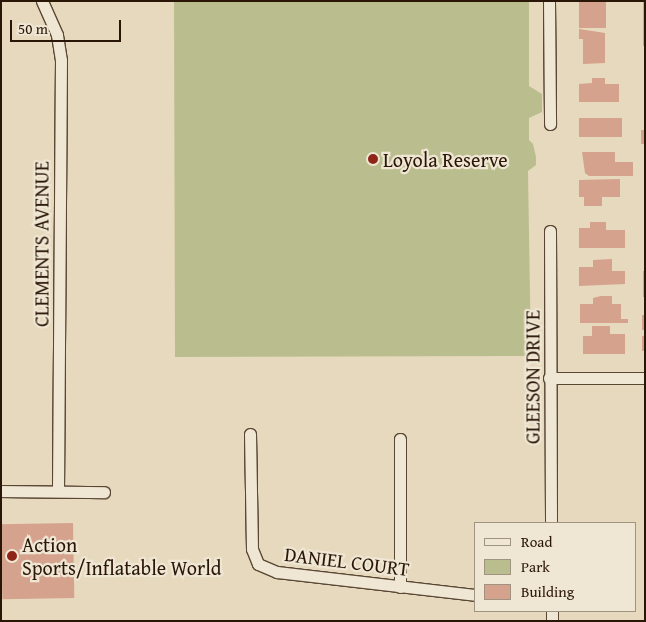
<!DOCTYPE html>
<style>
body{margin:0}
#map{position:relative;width:646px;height:622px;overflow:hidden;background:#e7d9bd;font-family:"Gentium Book Plus",serif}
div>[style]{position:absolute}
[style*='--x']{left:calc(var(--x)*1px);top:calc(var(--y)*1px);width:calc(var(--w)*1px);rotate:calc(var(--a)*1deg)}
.green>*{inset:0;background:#babe8e}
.building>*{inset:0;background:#d5a28e;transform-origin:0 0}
.roads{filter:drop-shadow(1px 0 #594734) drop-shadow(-1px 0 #594734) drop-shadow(0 1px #594734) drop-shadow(0 -1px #594734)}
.street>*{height:11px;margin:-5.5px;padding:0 5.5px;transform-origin:5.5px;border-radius:5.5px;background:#efe6d4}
.dots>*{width:14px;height:14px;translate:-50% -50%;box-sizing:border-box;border:2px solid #efe6d4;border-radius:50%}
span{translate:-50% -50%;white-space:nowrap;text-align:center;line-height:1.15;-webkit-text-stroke:4.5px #efe6d4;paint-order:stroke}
.poi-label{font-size:20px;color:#2a1606}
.left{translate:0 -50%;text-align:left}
.street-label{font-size:20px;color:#2a1606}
.frame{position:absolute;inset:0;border:2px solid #2a1606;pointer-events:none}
.legend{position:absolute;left:474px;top:522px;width:162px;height:90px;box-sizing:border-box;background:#efe6d4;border:1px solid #a09382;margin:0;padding:6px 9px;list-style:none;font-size:15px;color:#2a1606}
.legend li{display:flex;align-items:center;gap:10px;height:25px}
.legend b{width:25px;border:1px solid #a09382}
.scale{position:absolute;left:10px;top:20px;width:111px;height:22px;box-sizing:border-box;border:2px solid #2a1606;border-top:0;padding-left:6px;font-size:15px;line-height:18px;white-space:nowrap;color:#2a1606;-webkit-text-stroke:4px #efe6d4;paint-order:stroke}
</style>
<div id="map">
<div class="green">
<i style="clip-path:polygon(174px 1px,529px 1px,529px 86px,542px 94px,542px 112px,529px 118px,529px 140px,533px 144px,536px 157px,536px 165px,528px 171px,531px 356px,175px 357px)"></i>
</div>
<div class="building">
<i style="left:579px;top:1px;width:27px;height:27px"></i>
<i style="left:643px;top:1px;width:2px;height:45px"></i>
<i style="clip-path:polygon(579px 29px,605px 33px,605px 63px,583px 64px,583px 39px,579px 39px)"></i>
<i style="clip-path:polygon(592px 78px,605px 78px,605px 84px,619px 84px,619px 102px,579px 102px,579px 84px,592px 83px)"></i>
<i style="left:579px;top:118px;width:43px;height:19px"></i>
<i style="left:641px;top:130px;width:4px;height:14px"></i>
<i style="clip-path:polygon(582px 152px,615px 152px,615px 162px,633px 162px,633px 176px,589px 176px,585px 173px)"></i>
<i style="clip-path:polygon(620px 179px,620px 197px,602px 197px,602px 206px,584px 206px,584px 197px,579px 197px,579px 180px)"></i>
<i style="clip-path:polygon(590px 222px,606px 222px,606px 230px,625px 230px,625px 248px,579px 248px,579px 228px,590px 228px)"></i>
<i style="clip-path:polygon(612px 259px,612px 271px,625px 271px,625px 284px,579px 286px,579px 267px,593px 267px,593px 260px)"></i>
<i style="left:643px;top:271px;width:2px;height:26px"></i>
<i style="clip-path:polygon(601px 296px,612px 296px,612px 304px,621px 304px,621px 319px,628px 319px,628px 323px,580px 323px,580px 304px,593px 304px,593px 298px)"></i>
<i style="left:642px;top:315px;width:3px;height:15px"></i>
<i style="clip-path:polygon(592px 326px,610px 326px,610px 334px,625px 334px,625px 354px,583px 354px,583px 336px,592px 336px)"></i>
<i style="left:642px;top:336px;width:3px;height:15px"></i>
<i style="left:73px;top:523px;width:75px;height:72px;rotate:89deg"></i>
</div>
<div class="roads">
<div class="street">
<i style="--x:42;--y:1;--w:37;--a:66"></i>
<i style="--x:57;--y:35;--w:25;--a:81"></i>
<i style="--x:61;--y:60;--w:430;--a:90.4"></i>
<i style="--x:549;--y:1;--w:123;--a:89.5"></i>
<i style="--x:550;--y:231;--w:292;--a:89.8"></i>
<i style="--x:549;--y:378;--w:96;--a:0"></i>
<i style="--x:250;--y:434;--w:115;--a:89"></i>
<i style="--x:252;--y:549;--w:16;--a:68"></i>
<i style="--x:258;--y:564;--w:21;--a:23"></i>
<i style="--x:277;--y:572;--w:199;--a:6.6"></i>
<i style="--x:400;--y:439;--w:148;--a:90"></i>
<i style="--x:1;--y:491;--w:103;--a:0.6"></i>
<i style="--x:552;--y:611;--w:10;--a:90"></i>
</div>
</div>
<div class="dots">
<i style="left:373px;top:159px;background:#8f2418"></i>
<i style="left:12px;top:556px;background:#8f2418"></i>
</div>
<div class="poi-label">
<span class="left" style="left:383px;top:159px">Loyola Reserve</span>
<span class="left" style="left:22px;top:556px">Action<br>Sports/Inflatable World</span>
</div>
<div class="street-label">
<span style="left:41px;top:244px;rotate:-90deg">CLEMENTS AVENUE</span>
<span style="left:532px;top:377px;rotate:-90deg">GLEESON DRIVE</span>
<span style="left:347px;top:561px;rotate:7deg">DANIEL COURT</span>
</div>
<div class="frame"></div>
<ul class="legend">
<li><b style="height:6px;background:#efe6d4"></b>Road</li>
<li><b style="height:14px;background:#babe8e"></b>Park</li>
<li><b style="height:14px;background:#d5a28e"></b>Building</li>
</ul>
<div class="scale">50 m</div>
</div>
